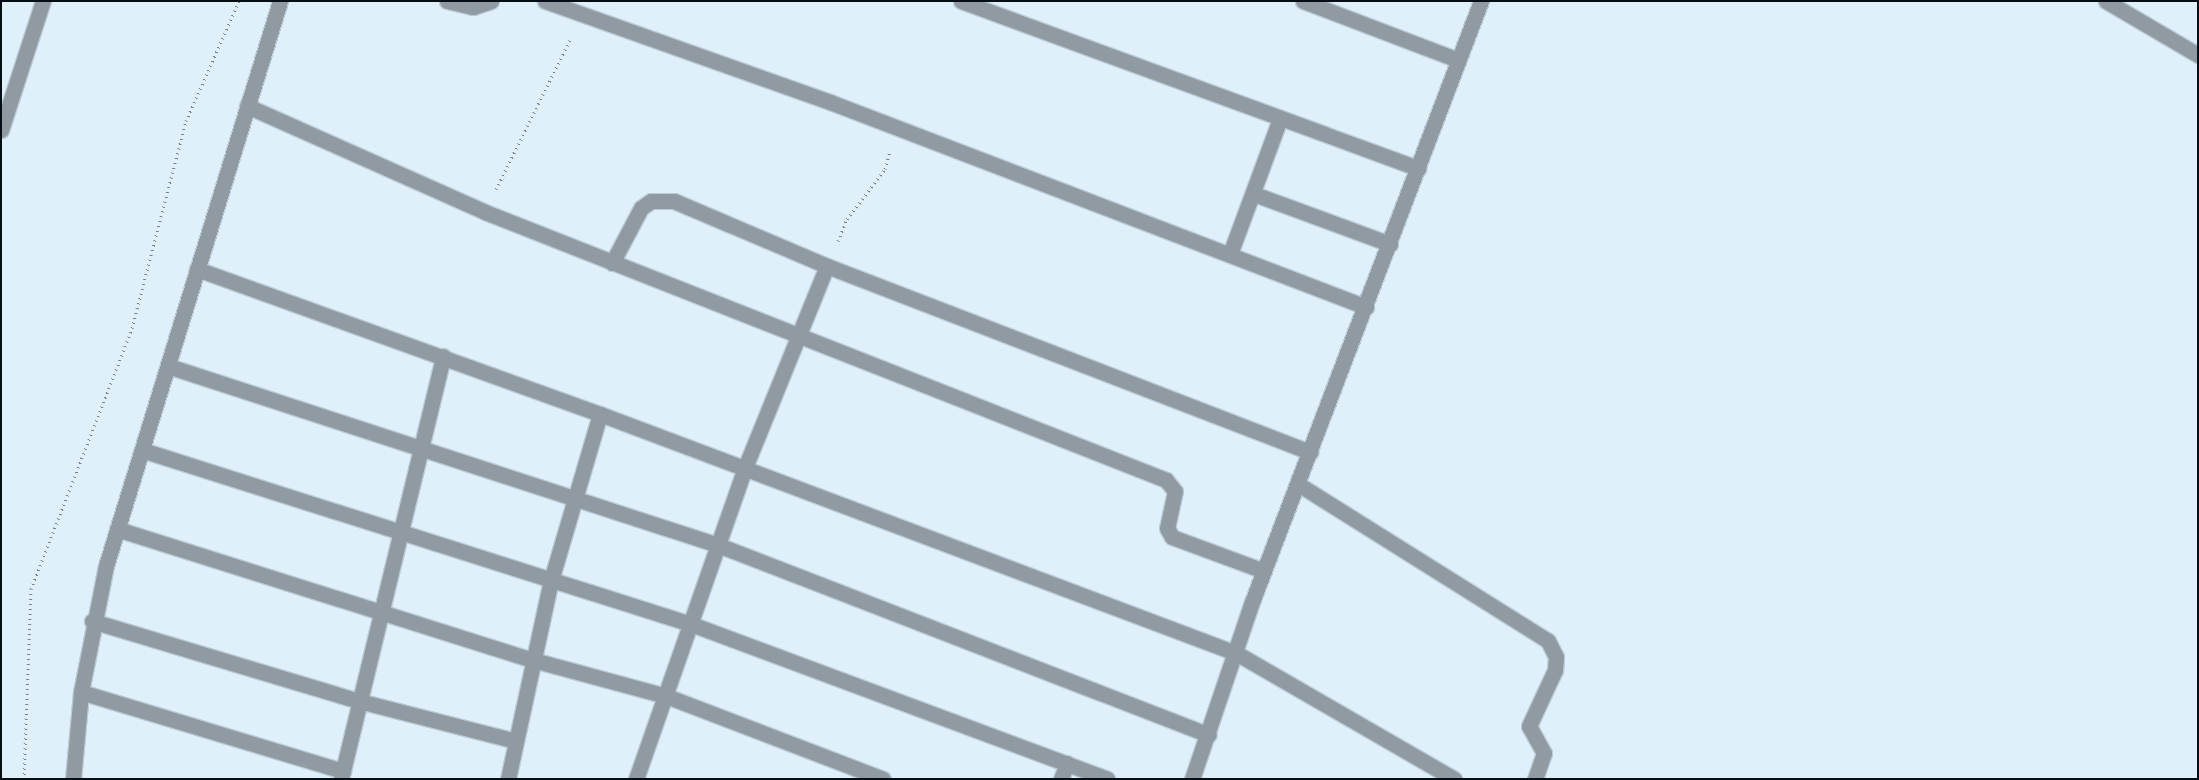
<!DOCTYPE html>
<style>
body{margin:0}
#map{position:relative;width:2199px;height:780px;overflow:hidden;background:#dff0fb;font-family:Helvetica,sans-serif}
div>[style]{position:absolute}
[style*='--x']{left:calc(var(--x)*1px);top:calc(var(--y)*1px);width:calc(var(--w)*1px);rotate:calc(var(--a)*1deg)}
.path>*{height:3px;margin-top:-1.5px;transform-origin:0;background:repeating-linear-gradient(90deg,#76838c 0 1px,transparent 0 5px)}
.roads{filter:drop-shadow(1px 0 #bcccd6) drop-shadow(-1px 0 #bcccd6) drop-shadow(0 1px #bcccd6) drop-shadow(0 -1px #bcccd6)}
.minor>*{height:15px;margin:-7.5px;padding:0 7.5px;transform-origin:7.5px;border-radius:7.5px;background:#8f9aa2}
span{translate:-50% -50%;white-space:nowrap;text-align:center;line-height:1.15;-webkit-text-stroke:5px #dff0fb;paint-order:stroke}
.frame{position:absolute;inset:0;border:2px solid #050e14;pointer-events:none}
</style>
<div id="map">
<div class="path">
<i style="--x:496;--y:189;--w:169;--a:-63.6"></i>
<i style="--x:838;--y:241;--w:24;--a:-68"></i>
<i style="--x:847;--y:219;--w:63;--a:-52.8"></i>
<i style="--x:885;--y:169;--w:18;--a:-74"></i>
<i style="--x:24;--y:779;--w:190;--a:-87.9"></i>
<i style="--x:31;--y:589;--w:280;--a:-68.8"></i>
<i style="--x:132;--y:328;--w:214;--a:-75.4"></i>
<i style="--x:186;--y:121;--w:131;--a:-66.2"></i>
</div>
<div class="roads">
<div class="minor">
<i style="--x:447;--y:1;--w:27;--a:13"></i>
<i style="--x:473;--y:7;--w:19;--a:-18"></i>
<i style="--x:545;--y:1;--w:302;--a:19.5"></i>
<i style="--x:830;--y:102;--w:574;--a:20.93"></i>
<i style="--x:961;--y:1;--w:487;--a:20.1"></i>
<i style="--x:1303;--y:1;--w:166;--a:20.8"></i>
<i style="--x:2106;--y:1;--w:107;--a:30.4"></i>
<i style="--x:247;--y:106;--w:261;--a:24"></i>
<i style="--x:485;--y:212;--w:732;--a:21.48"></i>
<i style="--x:1166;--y:480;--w:14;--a:51"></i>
<i style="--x:1175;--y:491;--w:38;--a:102"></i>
<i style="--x:1167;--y:528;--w:10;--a:61"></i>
<i style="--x:1172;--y:537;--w:98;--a:20.3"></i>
<i style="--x:1;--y:130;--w:136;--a:-72"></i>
<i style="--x:1254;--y:194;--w:145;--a:20.2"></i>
<i style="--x:1230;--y:254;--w:144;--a:-69.7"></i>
<i style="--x:612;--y:263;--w:62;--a:-62.2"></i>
<i style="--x:641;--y:208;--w:12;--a:-35"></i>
<i style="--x:651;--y:201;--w:23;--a:0"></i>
<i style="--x:674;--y:201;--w:166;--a:23"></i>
<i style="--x:827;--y:266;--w:518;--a:21.06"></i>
<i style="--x:197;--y:269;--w:428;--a:19.8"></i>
<i style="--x:600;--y:414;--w:173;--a:106.4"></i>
<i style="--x:551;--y:580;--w:204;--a:102.2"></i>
<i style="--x:168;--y:366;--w:578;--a:18.03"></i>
<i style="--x:718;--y:545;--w:526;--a:21.15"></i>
<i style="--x:600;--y:414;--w:679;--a:20.6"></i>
<i style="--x:1236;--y:653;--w:252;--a:30"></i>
<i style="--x:142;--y:450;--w:576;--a:17.59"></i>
<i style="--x:691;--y:624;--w:444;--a:20.4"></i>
<i style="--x:1298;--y:484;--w:295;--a:32.1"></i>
<i style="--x:1548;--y:641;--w:18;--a:63"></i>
<i style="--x:1556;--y:657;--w:13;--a:94"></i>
<i style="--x:1555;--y:670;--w:62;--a:114.9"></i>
<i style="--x:1529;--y:726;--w:31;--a:61"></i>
<i style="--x:1544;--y:753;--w:28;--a:109"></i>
<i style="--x:117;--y:529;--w:436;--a:17.5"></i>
<i style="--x:533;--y:660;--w:138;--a:15.1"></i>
<i style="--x:666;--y:696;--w:232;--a:20.9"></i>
<i style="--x:92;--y:621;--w:279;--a:16.7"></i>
<i style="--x:359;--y:701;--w:162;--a:14.3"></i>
<i style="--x:81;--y:692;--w:274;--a:16.8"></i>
<i style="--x:73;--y:779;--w:87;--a:-84.7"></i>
<i style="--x:81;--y:692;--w:128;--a:-78.8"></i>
<i style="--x:106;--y:566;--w:591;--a:-72.88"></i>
<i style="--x:341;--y:779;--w:435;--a:-76.4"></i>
<i style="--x:636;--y:779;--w:327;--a:-70.7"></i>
<i style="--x:744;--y:470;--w:220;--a:-67.9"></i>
<i style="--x:1061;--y:779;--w:17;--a:-69"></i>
<i style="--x:1192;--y:779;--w:187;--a:-71.3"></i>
<i style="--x:1252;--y:602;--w:643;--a:-69.14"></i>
</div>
</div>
<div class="frame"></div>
</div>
